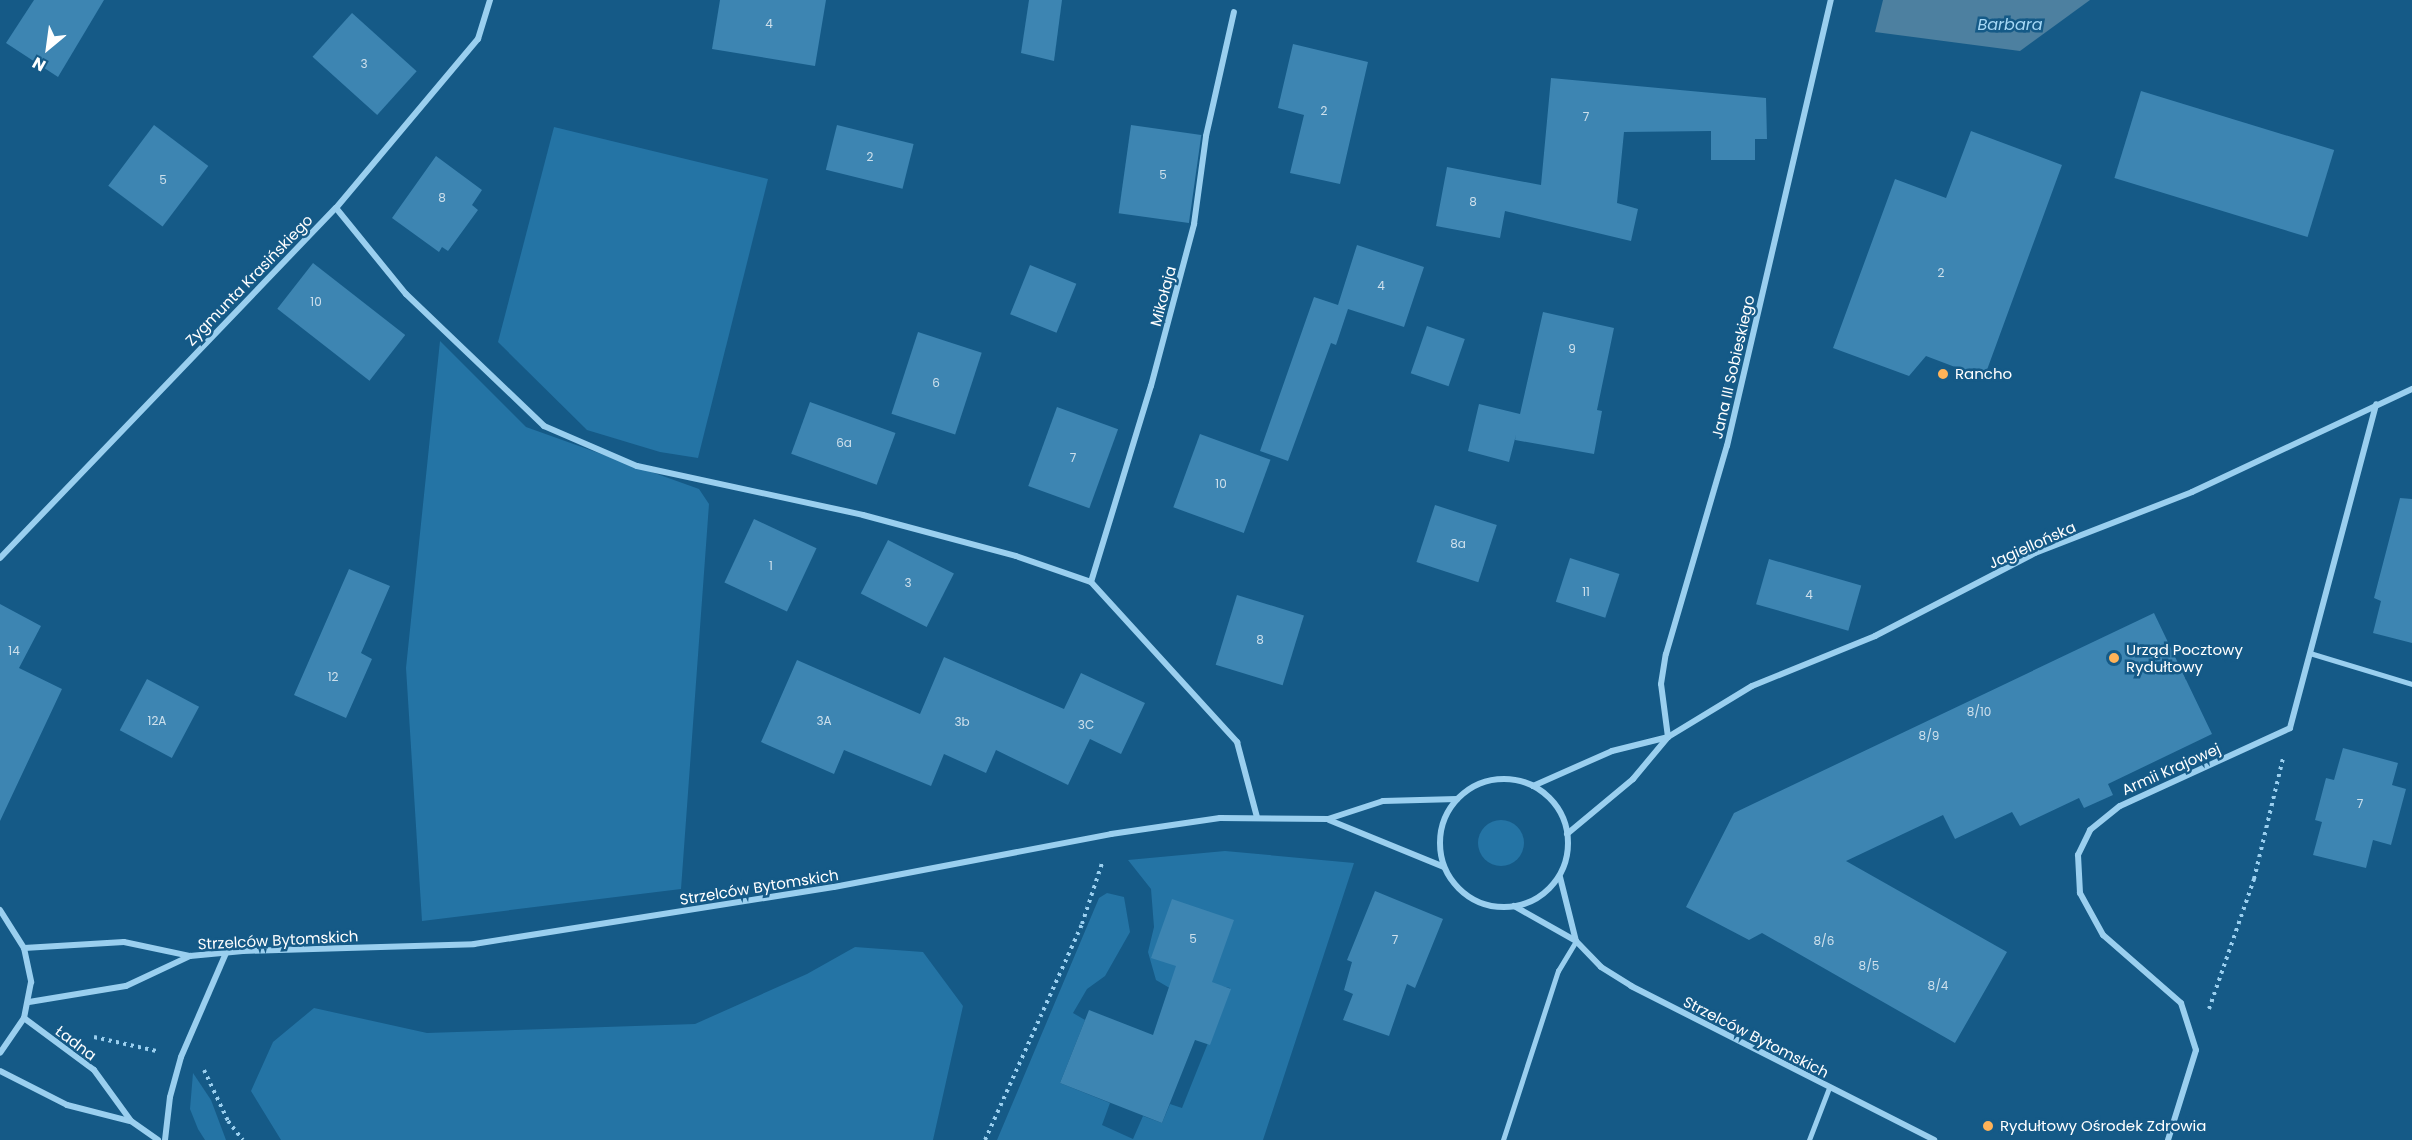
<!DOCTYPE html>
<meta charset="utf-8">
<style>
body{margin:0}
#map{position:relative;width:2412px;height:1140px;overflow:hidden;background:#155a87;font-family:Poppins,sans-serif}
div>[style]{position:absolute}
[style*='--x']{left:calc(var(--x)*1px);top:calc(var(--y)*1px);width:calc(var(--w)*1px);rotate:calc(var(--a)*1deg)}
.green>*{inset:0;background:#2474a5}
.round{border-radius:50%}
.water>*{inset:0;background:#4d80a0}
.building>*{inset:0;background:#3d85b2;transform-origin:0 0}
.path>*{height:4px;margin-top:-2px;transform-origin:0;background:repeating-linear-gradient(90deg,#9acfef 0 3px,transparent 0 7.5px)}
.lane>*{height:4.5px;margin:-2.25px;padding:0 2.25px;transform-origin:2.25px;border-radius:2.25px;background:#9acfef}
.street>*{height:6px;margin:-3px;padding:0 3px;transform-origin:3px;border-radius:3px;background:#9acfef}
.street>.ring{margin:-3px;padding:0;box-sizing:content-box;background:none;border:6px solid #9acfef;border-radius:50%}
.dots>*{width:16px;height:16px;translate:-50% -50%;box-sizing:border-box;border:3px solid #155a87;border-radius:50%}
span{translate:-50% -50%;white-space:nowrap;text-align:center;line-height:1.15;-webkit-text-stroke:5px #155a87;paint-order:stroke}
.number-label{font-size:12px;color:#cee0ec}
.number-label span{-webkit-text-stroke-width:0}
.street-label{font-size:15px;color:#fff}
.poi-label{font-size:15px;color:#fff}
.left{translate:0 -50%;text-align:left}
.water-label{font-size:16px;color:#a6d8f6;font-style:italic}
.north{position:absolute;left:18px;top:18px;width:60px;height:60px;-webkit-text-stroke:4px #155a87;paint-order:stroke;rotate:209deg;font-size:16px;font-weight:700;line-height:24px;text-align:center;color:#fff}
.north::after{content:'';display:block;margin:auto;width:21px;height:27px;background:#fff;clip-path:polygon(50% 0,100% 100%,50% 72%,0 100%)}
</style>
<div id="map">
<div class="green">
<i style="clip-path:polygon(554px 127px,768px 179px,698px 458px,660px 452px,587px 430px,498px 342px)"></i>
<i style="clip-path:polygon(440px 341px,526px 427px,699px 489px,709px 504px,681px 889px,422px 921px,406px 668px)"></i>
<i class="round" style="left:1478px;top:820px;width:46px;height:46px"></i>
<i style="clip-path:polygon(1225px 851px,1354px 863px,1263px 1140px,997px 1140px,1099px 898px,1107px 893px,1124px 897px,1130px 932px,1105px 976px,1087px 989px,1073px 1013px,1085px 1020px,1060px 1083px,1110px 1103px,1102px 1125px,1133px 1139px,1143px 1116px,1162px 1123px,1170px 1104px,1182px 1108px,1230px 988px,1201px 982px,1173px 990px,1156px 980px,1148px 952px,1154px 927px,1151px 889px,1128px 860px)"></i>
<i style="clip-path:polygon(855px 947px,923px 952px,963px 1006px,933px 1140px,281px 1140px,251px 1091px,273px 1042px,314px 1008px,427px 1033px,695px 1024px,807px 974px)"></i>
<i style="clip-path:polygon(193px 1073px,211px 1100px,226px 1140px,205px 1140px,198px 1129px,190px 1109px)"></i>
</div>
<div class="water">
<i style="clip-path:polygon(1883px 0,2090px 0,2020px 51px,1875px 32px)"></i>
</div>
<div class="building">
<i style="clip-path:polygon(34px 0,104px 0,58px 77px,6px 43px)"></i>
<i style="clip-path:polygon(720px 0,826px 0,815px 66px,712px 49px)"></i>
<i style="clip-path:polygon(1029px 0,1062px 0,1054px 61px,1021px 53px)"></i>
<i style="left:352px;top:13px;width:87px;height:59px;rotate:42deg"></i>
<i style="clip-path:polygon(1293px 44px,1368px 62px,1340px 184px,1290px 173px,1304px 115px,1278px 108px)"></i>
<i style="clip-path:polygon(1551px 78px,1766px 98px,1767px 139px,1755px 139px,1755px 160px,1711px 160px,1711px 131px,1624px 132px,1617px 203px,1638px 209px,1631px 241px,1505px 211px,1500px 238px,1436px 226px,1447px 167px,1541px 185px)"></i>
<i style="left:2141px;top:91px;width:202px;height:91px;rotate:17deg"></i>
<i style="left:154px;top:125px;width:68px;height:76px;rotate:37deg"></i>
<i style="left:837px;top:125px;width:79px;height:46px;rotate:14deg"></i>
<i style="left:1131px;top:125px;width:71px;height:89px;rotate:8deg"></i>
<i style="clip-path:polygon(1971px 131px,2062px 165px,1984px 378px,1926px 356px,1909px 376px,1833px 348px,1895px 179px,1946px 198px)"></i>
<i style="clip-path:polygon(436px 156px,482px 190px,472px 205px,478px 210px,448px 251px,442px 247px,439px 252px,392px 218px)"></i>
<i style="clip-path:polygon(1357px 245px,1424px 267px,1404px 327px,1348px 309px,1336px 345px,1331px 343px,1288px 461px,1260px 451px,1314px 297px,1338px 305px)"></i>
<i style="left:313px;top:263px;width:117px;height:58px;rotate:38deg"></i>
<i style="left:1030px;top:265px;width:50px;height:53px;rotate:22deg"></i>
<i style="clip-path:polygon(1543px 312px,1614px 328px,1597px 410px,1602px 411px,1594px 454px,1515px 440px,1516px 435px,1509px 462px,1468px 451px,1479px 404px,1520px 414px)"></i>
<i style="left:1427px;top:326px;width:40px;height:50px;rotate:19deg"></i>
<i style="left:918px;top:332px;width:67px;height:86px;rotate:18deg"></i>
<i style="left:810px;top:402px;width:91px;height:55px;rotate:20deg"></i>
<i style="left:1057px;top:407px;width:65px;height:84px;rotate:20deg"></i>
<i style="left:1200px;top:434px;width:75px;height:78px;rotate:20deg"></i>
<i style="clip-path:polygon(2400px 498px,2412px 499px,2412px 643px,2373px 633px,2381px 601px,2374px 598px)"></i>
<i style="left:1435px;top:505px;width:65px;height:60px;rotate:18deg"></i>
<i style="left:754px;top:519px;width:69px;height:70px;rotate:25deg"></i>
<i style="left:888px;top:540px;width:74px;height:60px;rotate:27deg"></i>
<i style="left:1570px;top:558px;width:52px;height:46px;rotate:18deg"></i>
<i style="left:1769px;top:559px;width:96px;height:47px;rotate:16deg"></i>
<i style="clip-path:polygon(349px 569px,390px 586px,361px 653px,372px 659px,346px 718px,294px 695px)"></i>
<i style="left:1237px;top:595px;width:70px;height:73px;rotate:17deg"></i>
<i style="clip-path:polygon(0 604px,41px 626px,19px 668px,62px 689px,0 821px)"></i>
<i style="clip-path:polygon(2154px 613px,2212px 734px,2108px 784px,2113px 795px,2084px 808px,2079px 798px,2020px 826px,2012px 812px,1955px 839px,1943px 815px,1846px 861px,2007px 952px,1955px 1043px,1762px 933px,1749px 940px,1686px 907px,1734px 813px)"></i>
<i style="clip-path:polygon(944px 657px,1064px 709px,1081px 673px,1145px 703px,1121px 754px,1090px 739px,1068px 785px,996px 750px,986px 773px,944px 754px,931px 786px,844px 750px,834px 774px,761px 742px,797px 660px,920px 714px)"></i>
<i style="left:147px;top:679px;width:59px;height:58px;rotate:28deg"></i>
<i style="clip-path:polygon(2343px 748px,2398px 763px,2392px 785px,2406px 789px,2391px 845px,2373px 840px,2366px 868px,2313px 855px,2322px 822px,2315px 820px,2326px 778px,2334px 780px)"></i>
<i style="clip-path:polygon(1375px 891px,1443px 919px,1415px 988px,1407px 984px,1389px 1036px,1343px 1020px,1353px 994px,1344px 990px,1352px 962px,1347px 960px)"></i>
<i style="clip-path:polygon(1172px 899px,1234px 920px,1212px 982px,1231px 989px,1210px 1045px,1195px 1040px,1162px 1123px,1060px 1083px,1089px 1010px,1153px 1035px,1176px 966px,1151px 958px)"></i>
</div>
<div class="path">
<i style="--x:2209;--y:1009;--w:138;--a:-70.9"></i>
<i style="--x:2254;--y:879;--w:124;--a:-76.5"></i>
<i style="--x:94;--y:1037;--w:64;--a:12.7"></i>
<i style="--x:204;--y:1070;--w:56;--a:64.8"></i>
<i style="--x:228;--y:1121;--w:24;--a:52"></i>
<i style="--x:985;--y:1140;--w:237;--a:-65.8"></i>
<i style="--x:1082;--y:924;--w:67;--a:-71.8"></i>
</div>
<div class="lane">
<i style="--x:2310;--y:653;--w:107;--a:16.9"></i>
<i style="--x:1503;--y:1140;--w:178;--a:-72"></i>
<i style="--x:1558;--y:971;--w:35;--a:-59"></i>
<i style="--x:1809;--y:1140;--w:56;--a:-69"></i>
</div>
<div class="street">
<i style="--x:336;--y:208;--w:111;--a:50.9"></i>
<i style="--x:406;--y:294;--w:191;--a:43.7"></i>
<i style="--x:544;--y:426;--w:101;--a:23.3"></i>
<i style="--x:637;--y:466;--w:231;--a:12.2"></i>
<i style="--x:863;--y:515;--w:158;--a:15"></i>
<i style="--x:1016;--y:556;--w:79;--a:19.1"></i>
<i style="--x:1091;--y:582;--w:217;--a:47.6"></i>
<i style="--x:1237;--y:742;--w:78;--a:75.1"></i>
<i style="--x:0;--y:558;--w:485;--a:-46.2"></i>
<i style="--x:336;--y:208;--w:221;--a:-50"></i>
<i style="--x:478;--y:39;--w:41;--a:-72.9"></i>
<i style="--x:1091;--y:582;--w:205;--a:-73"></i>
<i style="--x:1151;--y:386;--w:168;--a:-75.1"></i>
<i style="--x:1194;--y:224;--w:89;--a:-82.2"></i>
<i style="--x:1206;--y:136;--w:127;--a:-77.3"></i>
<i style="--x:1668;--y:737;--w:53;--a:-97.5"></i>
<i style="--x:1661;--y:684;--w:30;--a:-81"></i>
<i style="--x:1666;--y:654;--w:217;--a:-73.7"></i>
<i style="--x:1727;--y:446;--w:458;--a:-76.9"></i>
<i class="ring" style="left:1440px;top:779px;width:122px;height:122px"></i>
<i style="--x:1533;--y:786;--w:86;--a:-23.9"></i>
<i style="--x:1612;--y:751;--w:58;--a:-14"></i>
<i style="--x:1668;--y:737;--w:98;--a:-31.3"></i>
<i style="--x:1752;--y:686;--w:133;--a:-22.1"></i>
<i style="--x:1875;--y:636;--w:180;--a:-27.4"></i>
<i style="--x:2035;--y:553;--w:168;--a:-21.2"></i>
<i style="--x:2192;--y:492;--w:243;--a:-25.1"></i>
<i style="--x:1329;--y:820;--w:124;--a:22.2"></i>
<i style="--x:1567;--y:834;--w:86;--a:-39.8"></i>
<i style="--x:1633;--y:779;--w:55;--a:-50.2"></i>
<i style="--x:1560;--y:877;--w:66;--a:76"></i>
<i style="--x:1514;--y:906;--w:71;--a:29.4"></i>
<i style="--x:1576;--y:941;--w:36;--a:46"></i>
<i style="--x:1601;--y:967;--w:36;--a:32"></i>
<i style="--x:1631;--y:986;--w:340;--a:26.9"></i>
<i style="--x:0;--y:910;--w:45;--a:57.7"></i>
<i style="--x:24;--y:948;--w:35;--a:78"></i>
<i style="--x:31;--y:982;--w:37;--a:101"></i>
<i style="--x:24;--y:1018;--w:42;--a:124.4"></i>
<i style="--x:24;--y:948;--w:100;--a:-3.4"></i>
<i style="--x:124;--y:942;--w:67;--a:12"></i>
<i style="--x:190;--y:956;--w:53;--a:-5.4"></i>
<i style="--x:243;--y:951;--w:231;--a:-1.7"></i>
<i style="--x:474;--y:944;--w:364;--a:-9"></i>
<i style="--x:834;--y:887;--w:282;--a:-10.8"></i>
<i style="--x:1111;--y:834;--w:110;--a:-8.4"></i>
<i style="--x:1220;--y:818;--w:108;--a:0.5"></i>
<i style="--x:1328;--y:819;--w:58;--a:-18.1"></i>
<i style="--x:1383;--y:801;--w:74;--a:-1.5"></i>
<i style="--x:29;--y:1002;--w:98;--a:-9.4"></i>
<i style="--x:126;--y:986;--w:71;--a:-25.1"></i>
<i style="--x:24;--y:1018;--w:87;--a:36.6"></i>
<i style="--x:94;--y:1070;--w:63;--a:54"></i>
<i style="--x:131;--y:1121;--w:33;--a:35"></i>
<i style="--x:0;--y:1071;--w:75;--a:26.9"></i>
<i style="--x:67;--y:1105;--w:65;--a:14.3"></i>
<i style="--x:165;--y:1140;--w:43;--a:-83.4"></i>
<i style="--x:170;--y:1097;--w:41;--a:-74.6"></i>
<i style="--x:181;--y:1057;--w:113;--a:-66.6"></i>
<i style="--x:2168;--y:1140;--w:94;--a:-72.7"></i>
<i style="--x:2196;--y:1050;--w:49;--a:-107.7"></i>
<i style="--x:2181;--y:1003;--w:103;--a:-138.9"></i>
<i style="--x:2103;--y:935;--w:48;--a:-118.7"></i>
<i style="--x:2080;--y:893;--w:38;--a:-93"></i>
<i style="--x:2078;--y:855;--w:28;--a:-64"></i>
<i style="--x:2090;--y:830;--w:38;--a:-39"></i>
<i style="--x:2120;--y:806;--w:187;--a:-24.6"></i>
<i style="--x:2290;--y:728;--w:335;--a:-75.1"></i>
</div>
<div class="dots">
<i style="left:1943px;top:374px;background:#ffb358"></i>
<i style="left:2114px;top:658px;background:#ffb358"></i>
<i style="left:1988px;top:1126px;background:#ffb358"></i>
</div>
<div class="number-label">
<span style="left:769px;top:24px">4</span>
<span style="left:364px;top:64px">3</span>
<span style="left:1324px;top:111px">2</span>
<span style="left:1586px;top:117px">7</span>
<span style="left:870px;top:157px">2</span>
<span style="left:1163px;top:175px">5</span>
<span style="left:163px;top:180px">5</span>
<span style="left:442px;top:198px">8</span>
<span style="left:1473px;top:202px">8</span>
<span style="left:1941px;top:273px">2</span>
<span style="left:1381px;top:286px">4</span>
<span style="left:316px;top:302px">10</span>
<span style="left:1572px;top:349px">9</span>
<span style="left:936px;top:383px">6</span>
<span style="left:844px;top:443px">6a</span>
<span style="left:1073px;top:458px">7</span>
<span style="left:1221px;top:484px">10</span>
<span style="left:1458px;top:544px">8a</span>
<span style="left:771px;top:566px">1</span>
<span style="left:908px;top:583px">3</span>
<span style="left:1586px;top:592px">11</span>
<span style="left:1809px;top:595px">4</span>
<span style="left:1260px;top:640px">8</span>
<span style="left:14px;top:651px">14</span>
<span style="left:333px;top:677px">12</span>
<span style="left:1979px;top:712px">8/10</span>
<span style="left:157px;top:721px">12A</span>
<span style="left:824px;top:721px">3A</span>
<span style="left:962px;top:722px">3b</span>
<span style="left:1086px;top:725px">3C</span>
<span style="left:1929px;top:736px">8/9</span>
<span style="left:2360px;top:804px">7</span>
<span style="left:1193px;top:939px">5</span>
<span style="left:1395px;top:940px">7</span>
<span style="left:1824px;top:941px">8/6</span>
<span style="left:1869px;top:966px">8/5</span>
<span style="left:1938px;top:986px">8/4</span>
</div>
<div class="street-label">
<span style="left:249px;top:280px;rotate:-46deg">Zygmunta Krasińskiego</span>
<span style="left:1163px;top:296px;rotate:-75deg">Mikołaja</span>
<span style="left:1733px;top:367px;rotate:-77deg">Jana III Sobieskiego</span>
<span style="left:2032px;top:545px;rotate:-24deg">Jagiellońska</span>
<span style="left:2171px;top:769px;rotate:-24deg">Armii Krajowej</span>
<span style="left:759px;top:887px;rotate:-9deg">Strzelców Bytomskich</span>
<span style="left:278px;top:940px;rotate:-3deg">Strzelców Bytomskich</span>
<span style="left:1756px;top:1037px;rotate:27deg">Strzelców Bytomskich</span>
<span style="left:76px;top:1043px;rotate:37deg">Ładna</span>
</div>
<div class="poi-label">
<span class="left" style="left:1955px;top:374px">Rancho</span>
<span class="left" style="left:2126px;top:658px">Urząd Pocztowy<br>Rydułtowy</span>
<span class="left" style="left:2000px;top:1126px">Rydułtowy Ośrodek Zdrowia</span>
</div>
<div class="water-label">
<span style="left:2010px;top:25px">Barbara</span>
</div>
<div class="north">N</div>
</div>
